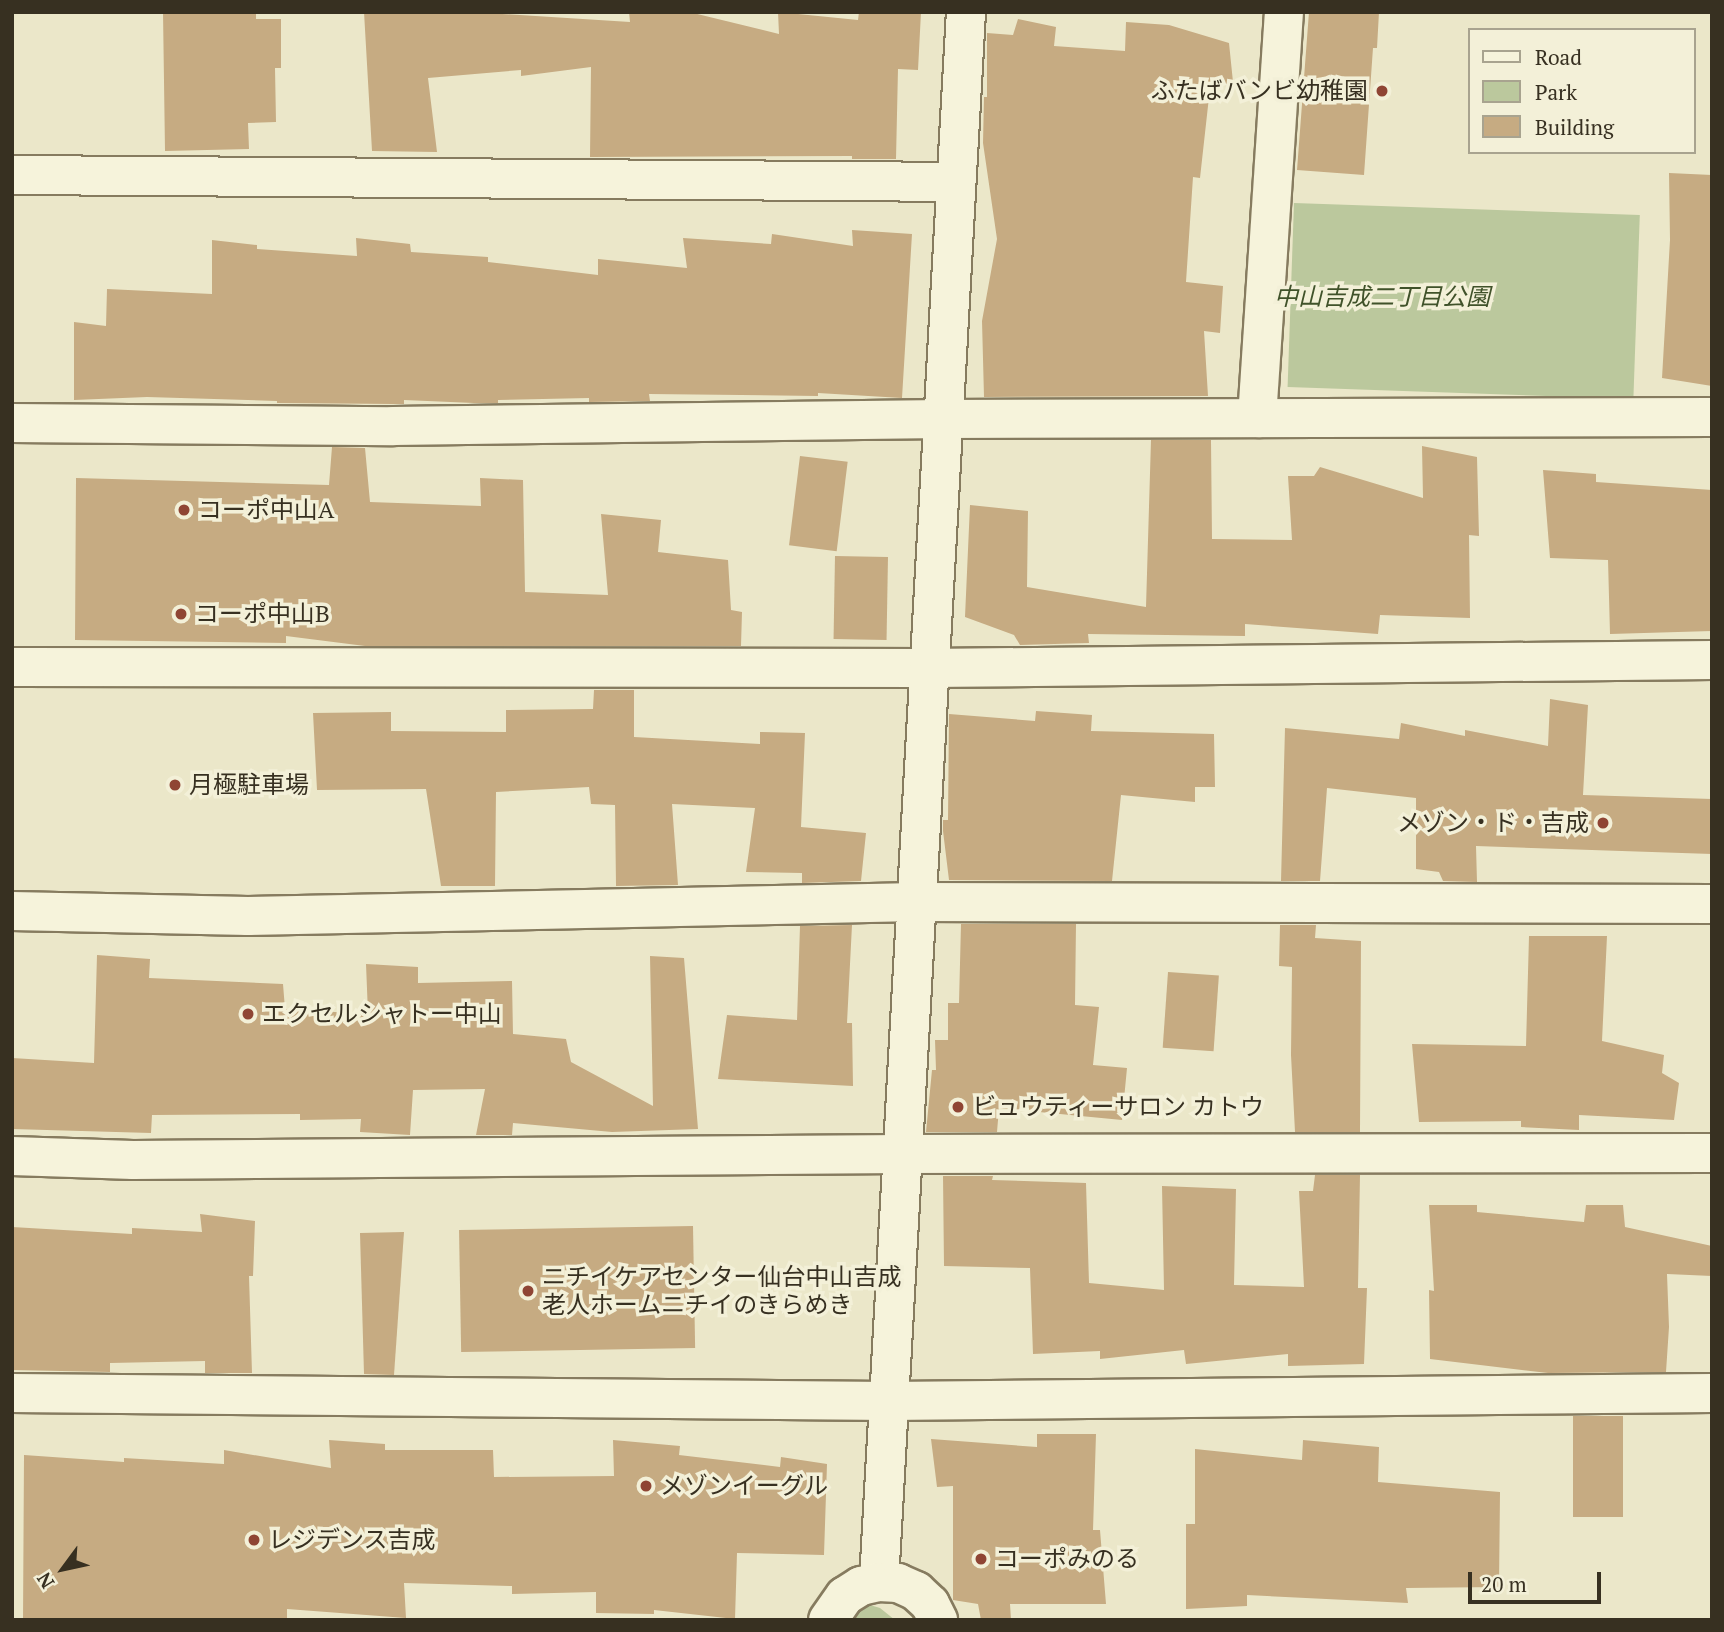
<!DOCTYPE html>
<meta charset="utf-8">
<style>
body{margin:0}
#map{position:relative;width:1724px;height:1632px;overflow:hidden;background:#ebe7c9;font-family:"PT Serif","Noto Sans JP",serif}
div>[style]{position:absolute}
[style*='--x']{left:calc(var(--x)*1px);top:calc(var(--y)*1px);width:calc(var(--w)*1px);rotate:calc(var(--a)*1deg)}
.green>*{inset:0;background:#bbc89d;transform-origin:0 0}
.building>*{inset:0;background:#c6ab82;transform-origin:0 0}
.roads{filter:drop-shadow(2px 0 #867b5f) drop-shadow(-2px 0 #867b5f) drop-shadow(0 2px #867b5f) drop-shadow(0 -2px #867b5f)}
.street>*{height:38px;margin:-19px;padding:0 19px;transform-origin:19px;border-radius:19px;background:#f6f3db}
.dots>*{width:19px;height:19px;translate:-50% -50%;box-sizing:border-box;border:4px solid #f3f0d8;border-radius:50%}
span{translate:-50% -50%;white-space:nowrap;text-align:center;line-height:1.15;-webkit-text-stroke:7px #f3f0d8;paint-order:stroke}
.poi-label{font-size:24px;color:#373021}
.right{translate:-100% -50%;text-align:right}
.left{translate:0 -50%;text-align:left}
.park-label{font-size:24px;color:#40522a;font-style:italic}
.frame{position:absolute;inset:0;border:14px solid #373021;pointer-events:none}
.legend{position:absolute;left:1468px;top:28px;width:228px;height:126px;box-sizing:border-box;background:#f3f0d8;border:2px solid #a8a38f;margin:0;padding:9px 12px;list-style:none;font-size:21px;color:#373021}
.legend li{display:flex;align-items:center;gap:14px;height:35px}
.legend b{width:35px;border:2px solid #a8a38f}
.north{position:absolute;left:28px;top:1534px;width:70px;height:70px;-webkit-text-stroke:5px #f3f0d8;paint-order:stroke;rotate:237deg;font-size:19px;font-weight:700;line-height:28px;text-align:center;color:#373021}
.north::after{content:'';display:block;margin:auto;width:24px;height:32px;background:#373021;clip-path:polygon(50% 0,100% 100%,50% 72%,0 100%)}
.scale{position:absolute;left:1468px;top:1572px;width:133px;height:32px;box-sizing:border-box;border:4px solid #373021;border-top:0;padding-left:9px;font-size:21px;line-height:24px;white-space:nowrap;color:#373021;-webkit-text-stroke:5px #f3f0d8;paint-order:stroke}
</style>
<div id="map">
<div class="green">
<i style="left:1294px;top:203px;width:346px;height:184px;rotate:2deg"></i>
<i style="clip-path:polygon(870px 1605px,880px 1608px,895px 1620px,842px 1620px,860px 1606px)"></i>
</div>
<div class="building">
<i style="clip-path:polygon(163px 12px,256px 12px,256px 19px,281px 19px,281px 68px,275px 68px,276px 122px,248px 123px,249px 149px,165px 151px)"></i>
<i style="clip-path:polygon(364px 12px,471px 12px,630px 22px,629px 12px,689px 12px,779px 34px,778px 12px,858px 20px,859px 12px,921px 12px,918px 70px,898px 69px,896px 159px,852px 159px,852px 156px,590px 157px,591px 67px,521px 76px,521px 70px,428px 78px,437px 152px,372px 151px)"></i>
<i style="clip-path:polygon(1309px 12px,1379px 12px,1377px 48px,1373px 48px,1364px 175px,1297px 170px)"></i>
<i style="clip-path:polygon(1018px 19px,1056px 27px,1054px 46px,1125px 51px,1126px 22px,1169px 25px,1229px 43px,1233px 82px,1210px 88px,1200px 178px,1193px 177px,1186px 282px,1223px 286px,1220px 333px,1204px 331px,1208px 396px,984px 397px,982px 321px,997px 239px,983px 143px,984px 97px,987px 97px,987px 33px,1013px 35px)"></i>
<i style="clip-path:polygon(1669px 173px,1712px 175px,1712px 386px,1662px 378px,1670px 240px)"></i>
<i style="clip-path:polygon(852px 230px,912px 234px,902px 398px,818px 393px,818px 396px,649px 394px,650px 401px,589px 402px,589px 398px,498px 400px,498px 403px,474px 403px,404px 400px,404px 404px,393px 404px,277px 403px,277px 401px,147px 397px,74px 400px,74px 322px,106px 326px,107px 289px,212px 294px,212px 240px,257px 245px,257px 249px,357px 256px,356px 238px,410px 244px,411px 252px,488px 257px,488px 262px,598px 275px,598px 259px,687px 268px,683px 238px,771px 244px,772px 234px,853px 246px)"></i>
<i style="clip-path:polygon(1151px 440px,1211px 440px,1212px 539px,1292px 540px,1288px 476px,1314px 476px,1320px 467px,1423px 498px,1422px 446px,1477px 457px,1479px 536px,1469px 535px,1470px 618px,1380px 615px,1378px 634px,1245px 624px,1245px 636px,1088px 634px,1089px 643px,1020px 645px,1014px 635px,965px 617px,970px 505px,1028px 511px,1027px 587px,1146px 607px)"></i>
<i style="clip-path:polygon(332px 447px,365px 448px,370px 502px,481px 506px,480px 478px,523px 480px,525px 592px,608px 595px,601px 514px,661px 520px,658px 552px,728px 560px,731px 610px,742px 612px,741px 646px,365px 646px,286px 636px,286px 643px,75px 640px,76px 478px,329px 485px)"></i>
<i style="left:800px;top:456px;width:48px;height:90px;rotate:7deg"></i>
<i style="clip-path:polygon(1543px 470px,1596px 474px,1596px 482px,1712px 490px,1712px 631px,1610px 634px,1608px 560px,1550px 558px)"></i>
<i style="left:835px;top:556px;width:53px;height:83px;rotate:1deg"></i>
<i style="clip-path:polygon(594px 690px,634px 690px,634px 737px,760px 744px,760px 732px,805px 733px,801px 827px,866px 833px,861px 881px,802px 883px,802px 873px,746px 872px,755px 808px,672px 804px,678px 885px,616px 886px,615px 805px,591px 804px,589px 787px,496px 792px,495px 886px,441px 886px,426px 789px,317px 790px,313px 713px,391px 712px,391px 731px,506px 732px,506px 710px,593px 709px)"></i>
<i style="clip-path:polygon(1550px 699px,1588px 705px,1583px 795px,1712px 799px,1712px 854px,1476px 846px,1477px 882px,1443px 881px,1439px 872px,1416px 869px,1416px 798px,1327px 788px,1320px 881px,1281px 881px,1285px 728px,1399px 739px,1401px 723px,1465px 736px,1465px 730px,1548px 746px)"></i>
<i style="clip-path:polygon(1036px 711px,1092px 715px,1091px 731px,1214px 734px,1215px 787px,1195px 787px,1195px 802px,1121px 795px,1112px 881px,949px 880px,943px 831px,943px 820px,948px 820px,949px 714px,1035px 721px)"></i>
<i style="clip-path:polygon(961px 924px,1076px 924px,1075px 1005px,1099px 1007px,1093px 1065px,1127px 1068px,1122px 1120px,999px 1108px,997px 1132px,926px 1132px,932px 1070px,936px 1070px,935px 1040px,948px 1040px,948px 1003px,959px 1003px)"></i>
<i style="clip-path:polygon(852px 925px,847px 1023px,852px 1023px,853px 1086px,718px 1079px,727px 1015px,797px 1020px,800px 926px)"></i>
<i style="clip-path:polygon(1280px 925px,1316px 925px,1315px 938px,1361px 941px,1360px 1132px,1295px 1132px,1291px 1055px,1292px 967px,1279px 966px)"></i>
<i style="clip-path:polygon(1529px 936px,1607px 936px,1602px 1041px,1664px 1055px,1662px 1073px,1679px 1083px,1674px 1120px,1579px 1115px,1579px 1130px,1521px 1127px,1521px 1121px,1419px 1122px,1412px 1044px,1526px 1046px)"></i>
<i style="clip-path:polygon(97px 955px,150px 959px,149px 978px,283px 984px,285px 1009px,368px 1014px,366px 964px,418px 967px,418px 983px,512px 981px,513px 1034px,566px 1039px,571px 1062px,653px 1106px,650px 956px,684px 958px,698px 1129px,612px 1132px,513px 1123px,512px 1135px,476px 1135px,485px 1089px,413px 1090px,410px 1135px,360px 1132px,361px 1119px,300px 1120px,300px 1114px,152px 1115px,151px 1133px,12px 1129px,12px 1058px,94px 1063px)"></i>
<i style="left:1168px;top:972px;width:51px;height:76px;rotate:4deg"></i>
<i style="clip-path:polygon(1315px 1175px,1360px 1175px,1358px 1288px,1367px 1288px,1364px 1364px,1288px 1366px,1288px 1354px,1186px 1364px,1184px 1350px,1100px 1359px,1100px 1351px,1033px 1354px,1030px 1268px,944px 1266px,943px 1176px,993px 1176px,992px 1180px,1086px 1183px,1089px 1283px,1164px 1290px,1162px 1186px,1236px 1189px,1234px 1285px,1304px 1287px,1299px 1191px,1313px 1191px)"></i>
<i style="clip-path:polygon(1429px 1205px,1477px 1205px,1477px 1212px,1584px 1222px,1586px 1205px,1623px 1205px,1625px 1227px,1712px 1246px,1712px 1276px,1667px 1274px,1669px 1327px,1666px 1372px,1548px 1373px,1430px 1359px,1429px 1290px,1434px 1291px)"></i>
<i style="clip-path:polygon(200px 1214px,255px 1221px,253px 1276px,249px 1276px,252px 1373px,205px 1373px,205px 1361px,110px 1363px,110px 1372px,12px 1370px,12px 1227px,132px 1234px,132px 1228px,202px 1232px)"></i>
<i style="left:693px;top:1226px;width:122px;height:234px;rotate:89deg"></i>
<i style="clip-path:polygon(404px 1232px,394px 1375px,364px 1374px,360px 1233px)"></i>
<i style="left:1573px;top:1416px;width:50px;height:101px"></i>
<i style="clip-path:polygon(1037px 1434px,1096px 1434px,1093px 1530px,1100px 1530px,1106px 1604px,1010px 1604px,1011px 1620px,981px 1620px,978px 1604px,953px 1600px,953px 1486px,937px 1487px,931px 1439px,1037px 1447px)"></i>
<i style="clip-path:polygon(329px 1440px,385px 1444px,385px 1450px,493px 1450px,494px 1477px,614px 1476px,613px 1440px,680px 1446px,679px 1455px,780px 1467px,781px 1457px,827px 1464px,824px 1555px,737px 1553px,735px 1619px,654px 1610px,654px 1614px,596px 1613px,596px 1592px,512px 1594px,512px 1586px,404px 1583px,406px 1618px,287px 1609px,287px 1620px,23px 1620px,24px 1455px,124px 1462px,124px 1458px,224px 1464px,224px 1450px,331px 1468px)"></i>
<i style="clip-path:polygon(1303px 1440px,1379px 1447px,1378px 1482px,1500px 1492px,1499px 1587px,1406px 1588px,1408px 1603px,1247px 1595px,1247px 1606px,1186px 1609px,1186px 1524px,1195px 1524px,1195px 1449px,1302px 1460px)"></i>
</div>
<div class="roads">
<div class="street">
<i style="--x:12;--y:175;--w:944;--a:0.42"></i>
<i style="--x:1257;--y:418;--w:407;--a:-86.2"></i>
<i style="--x:12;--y:423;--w:381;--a:0.5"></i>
<i style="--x:393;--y:426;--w:550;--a:-0.73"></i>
<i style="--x:943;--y:419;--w:769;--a:-0.15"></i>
<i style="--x:12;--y:667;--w:917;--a:0.06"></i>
<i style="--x:929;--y:668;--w:783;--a:-0.59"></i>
<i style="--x:12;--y:911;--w:236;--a:1.2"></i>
<i style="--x:248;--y:916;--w:669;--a:-1.2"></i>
<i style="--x:917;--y:902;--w:795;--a:0.14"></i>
<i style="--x:12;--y:1156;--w:121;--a:1.9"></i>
<i style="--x:133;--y:1160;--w:770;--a:-0.45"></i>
<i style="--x:903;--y:1154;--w:809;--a:-0.07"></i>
<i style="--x:12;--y:1393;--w:877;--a:0.52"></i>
<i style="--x:889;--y:1401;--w:823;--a:-0.56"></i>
<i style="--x:879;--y:1582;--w:1572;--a:-86.83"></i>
<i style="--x:828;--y:1620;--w:29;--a:-55"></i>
<i style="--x:845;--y:1596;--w:19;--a:-32"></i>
<i style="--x:861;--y:1586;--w:18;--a:-13"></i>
<i style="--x:879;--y:1582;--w:19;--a:3"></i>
<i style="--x:898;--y:1583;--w:20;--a:24"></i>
<i style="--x:916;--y:1591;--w:19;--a:43"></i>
<i style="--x:930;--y:1604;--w:18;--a:63"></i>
</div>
</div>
<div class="dots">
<i style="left:1382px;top:91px;background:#8f4534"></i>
<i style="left:184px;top:510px;background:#8f4534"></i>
<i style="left:181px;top:614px;background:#8f4534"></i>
<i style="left:175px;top:785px;background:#8f4534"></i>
<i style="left:1603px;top:823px;background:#8f4534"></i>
<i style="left:248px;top:1014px;background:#8f4534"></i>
<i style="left:958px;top:1107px;background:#8f4534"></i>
<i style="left:528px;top:1291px;background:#8f4534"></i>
<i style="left:646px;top:1486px;background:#8f4534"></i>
<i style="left:254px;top:1540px;background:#8f4534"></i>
<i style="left:981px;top:1559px;background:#8f4534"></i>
</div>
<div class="poi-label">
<span class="right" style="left:1368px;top:91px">ふたばバンビ幼稚園</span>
<span class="left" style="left:198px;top:510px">コーポ中山A</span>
<span class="left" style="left:195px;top:614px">コーポ中山B</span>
<span class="left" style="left:189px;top:785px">月極駐車場</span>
<span class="right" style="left:1589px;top:823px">メゾン・ド・吉成</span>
<span class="left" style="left:262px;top:1014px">エクセルシャトー中山</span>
<span class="left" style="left:972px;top:1107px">ビュウティーサロン カトウ</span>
<span class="left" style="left:542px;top:1291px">ニチイケアセンター仙台中山吉成<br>老人ホームニチイのきらめき</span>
<span class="left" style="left:660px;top:1486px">メゾンイーグル</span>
<span class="left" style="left:268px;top:1540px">レジデンス吉成</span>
<span class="left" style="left:995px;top:1559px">コーポみのる</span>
</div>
<div class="park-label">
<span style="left:1382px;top:297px">中山吉成二丁目公園</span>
</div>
<div class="frame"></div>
<ul class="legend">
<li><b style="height:9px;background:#f6f3db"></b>Road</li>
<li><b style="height:19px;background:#bbc89d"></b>Park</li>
<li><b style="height:19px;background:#c6ab82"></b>Building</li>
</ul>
<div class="north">N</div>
<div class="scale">20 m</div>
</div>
